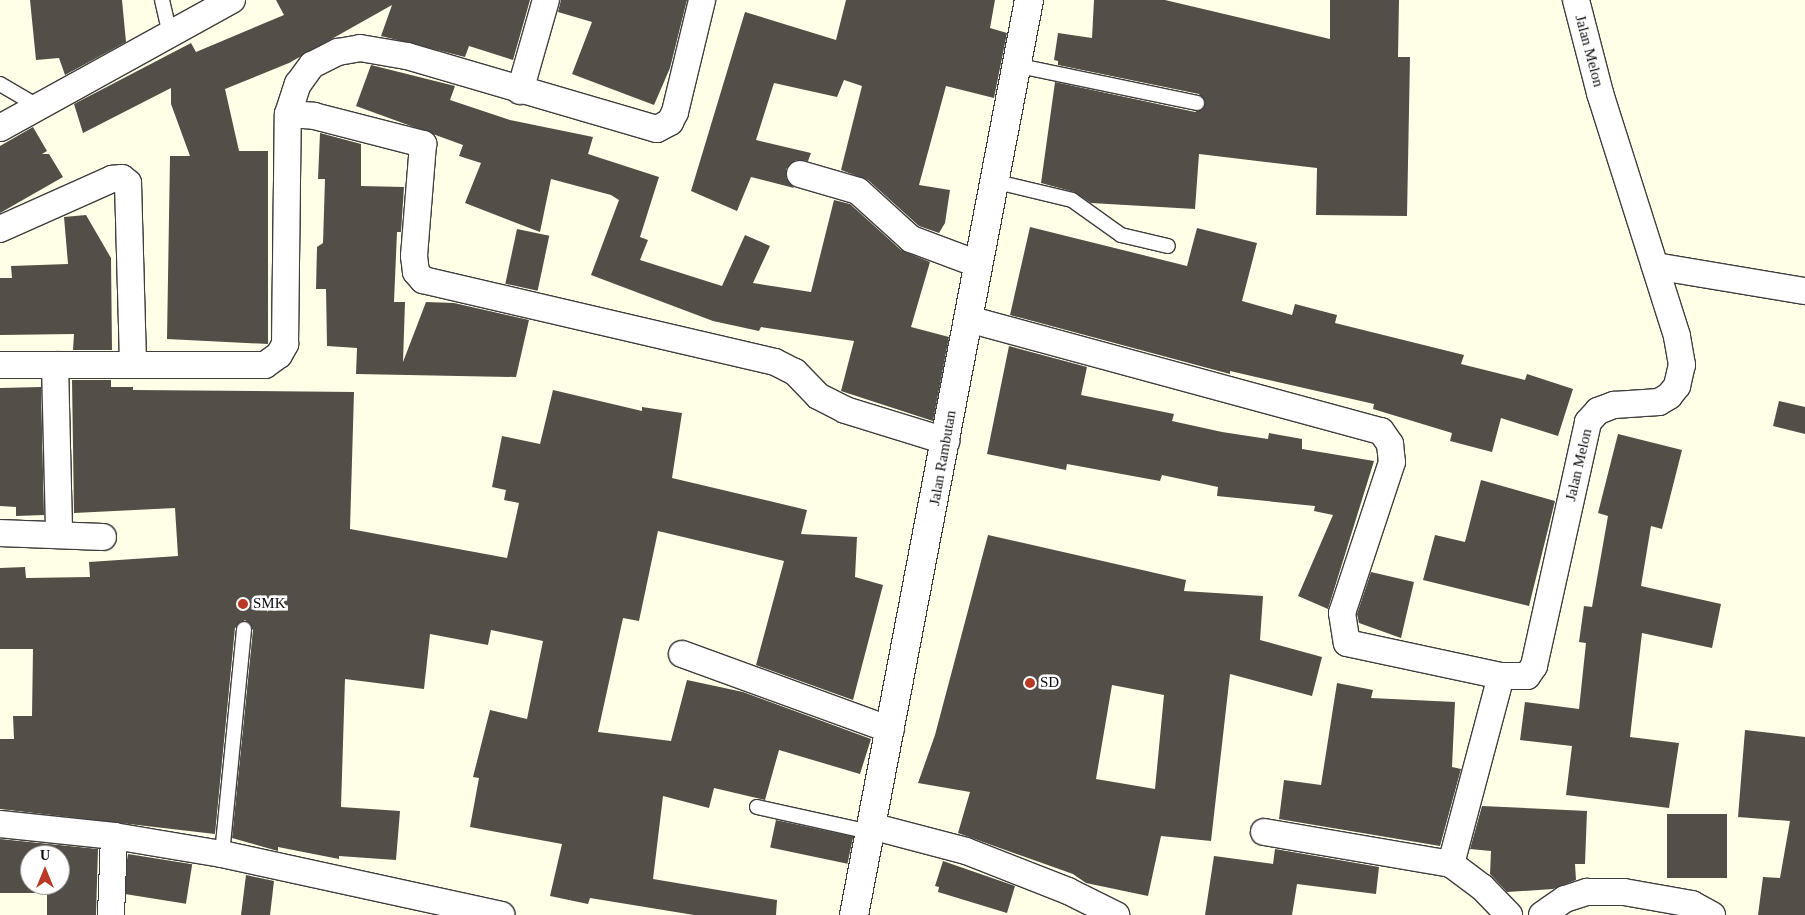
<!DOCTYPE html>
<style>
body{margin:0}
#map{position:relative;width:1805px;height:915px;overflow:hidden;background:#ffffe8;font-family:Georgia,serif}
div>[style]{position:absolute}
[style*='--x']{left:calc(var(--x)*1px);top:calc(var(--y)*1px);width:calc(var(--w)*1px);rotate:calc(var(--a)*1deg)}
.building>*{inset:0;background:#534e47;transform-origin:0 0}
.roads{filter:drop-shadow(1px 0 #3e3e3e) drop-shadow(-1px 0 #3e3e3e) drop-shadow(0 1px #3e3e3e) drop-shadow(0 -1px #3e3e3e)}
.service>*{height:14px;margin:-7px;padding:0 7px;transform-origin:7px;border-radius:7px;background:#fff}
.minor>*{height:26px;margin:-13px;padding:0 13px;transform-origin:13px;border-radius:13px;background:#fff}
.tertiary>*{height:28px;margin:-14px;padding:0 14px;transform-origin:14px;border-radius:14px;background:#fff}
.dots>*{width:14px;height:14px;translate:-50% -50%;box-sizing:border-box;border:2px solid #fff;border-radius:50%}
span{translate:-50% -50%;white-space:nowrap;text-align:center;line-height:1.15;-webkit-text-stroke:5px #fff;paint-order:stroke}
.street-label{font-size:15px;color:#0b0b0b}
.poi-label{font-size:15px;color:#0b0b0b}
.left{translate:0 -50%;text-align:left}
.north{position:absolute;left:20px;top:845px;width:50px;height:50px;box-sizing:border-box;background:#fff;border:1px solid #9d9d9d;border-radius:50%;rotate:0deg;font-size:14px;font-weight:700;line-height:20px;text-align:center;color:#0b0b0b}
.north::after{content:'';display:block;margin:auto;width:18px;height:22px;background:#b93a24;clip-path:polygon(50% 0,100% 100%,50% 72%,0 100%)}
</style>
<div id="map">
<div class="building">
<i style="clip-path:polygon(30px 0,122px 0,126px 42px,65px 75px,59px 58px,36px 60px)"></i>
<i style="clip-path:polygon(276px 0,530px 0,513px 60px,469px 46px,465px 57px,381px 36px,392px 5px,289px 63px,225px 89px,239px 151px,268px 151px,268px 344px,167px 339px,170px 156px,190px 156px,171px 104px,171px 88px,83px 133px,74px 104px,191px 43px,196px 52px,284px 15px)"></i>
<i style="clip-path:polygon(561px 0,687px 0,670px 68px,654px 105px,572px 74px,592px 22px,558px 12px)"></i>
<i style="clip-path:polygon(846px 0,995px 0,990px 28px,1007px 33px,994px 98px,946px 86px,919px 185px,950px 190px,945px 223px,939px 233px,919px 226px,868px 180px,841px 170px,862px 86px,844px 80px,837px 97px,774px 83px,756px 140px,811px 153px,808px 161px,796px 160px,786px 169px,786px 178px,794px 188px,751px 177px,737px 211px,691px 191px,745px 12px,836px 40px)"></i>
<i style="clip-path:polygon(1094px 0,1165px 0,1330px 39px,1330px 0,1399px 0,1398px 57px,1410px 57px,1407px 216px,1316px 215px,1317px 168px,1199px 154px,1195px 209px,1091px 203px,1074px 192px,1041px 183px,1055px 82px,1195px 112px,1205px 105px,1199px 94px,1058px 65px,1058px 61px,1054px 60px,1058px 33px,1092px 38px)"></i>
<i style="clip-path:polygon(371px 65px,455px 86px,450px 100px,510px 120px,593px 137px,588px 154px,659px 177px,640px 237px,648px 240px,640px 260px,722px 286px,745px 235px,770px 246px,753px 283px,811px 292px,834px 200px,850px 204px,901px 250px,930px 262px,911px 327px,949px 337px,933px 421px,841px 391px,854px 341px,761px 327px,759px 331px,713px 321px,591px 275px,619px 200px,611px 195px,551px 179px,540px 232px,465px 203px,481px 163px,459px 156px,463px 145px,356px 106px)"></i>
<i style="clip-path:polygon(33px 127px,47px 151px,42px 154px,49px 154px,63px 177px,0 213px,0 146px)"></i>
<i style="clip-path:polygon(320px 133px,361px 144px,361px 186px,404px 187px,401px 232px,397px 232px,394px 302px,405px 302px,403px 362px,426px 302px,454px 303px,529px 320px,516px 377px,356px 374px,357px 348px,327px 346px,326px 289px,316px 289px,317px 247px,323px 243px,325px 179px,318px 179px)"></i>
<i style="clip-path:polygon(86px 215px,111px 258px,112px 350px,73px 350px,74px 334px,0 335px,0 278px,12px 278px,11px 266px,68px 264px,64px 217px)"></i>
<i style="clip-path:polygon(1030px 227px,1187px 266px,1197px 228px,1257px 243px,1242px 301px,1292px 315px,1295px 304px,1337px 315px,1335px 323px,1464px 355px,1461px 364px,1525px 380px,1527px 374px,1573px 389px,1558px 436px,1501px 418px,1492px 452px,1450px 441px,1452px 433px,1373px 409px,1374px 404px,1230px 371px,1230px 374px,1010px 315px)"></i>
<i style="left:517px;top:229px;width:33px;height:56px;rotate:12deg"></i>
<i style="clip-path:polygon(1009px 346px,1087px 367px,1081px 395px,1174px 414px,1172px 421px,1222px 432px,1268px 439px,1269px 433px,1302px 439px,1302px 449px,1374px 461px,1328px 609px,1298px 596px,1333px 515px,1314px 511px,1315px 506px,1217px 496px,1218px 487px,1162px 475px,1160px 481px,1067px 464px,1066px 470px,987px 454px)"></i>
<i style="clip-path:polygon(72px 380px,111px 380px,111px 387px,133px 387px,133px 390px,354px 392px,350px 529px,507px 558px,519px 503px,504px 500px,506px 490px,492px 487px,502px 436px,540px 444px,553px 390px,642px 411px,642px 407px,682px 413px,672px 478px,807px 510px,801px 534px,857px 537px,855px 577px,883px 585px,853px 700px,756px 665px,784px 561px,658px 531px,639px 621px,623px 618px,598px 732px,671px 741px,687px 680px,743px 692px,871px 739px,860px 774px,779px 750px,765px 800px,714px 788px,709px 808px,663px 796px,653px 879px,777px 900px,776px 915px,694px 915px,590px 898px,588px 904px,550px 896px,562px 844px,470px 827px,479px 778px,473px 777px,490px 710px,527px 719px,543px 641px,491px 630px,488px 645px,430px 634px,424px 689px,345px 679px,341px 807px,400px 811px,396px 860px,339px 856px,339px 859px,278px 847px,278px 851px,232px 838px,253px 630px,245px 620px,235px 628px,215px 834px,0 809px,0 739px,14px 739px,13px 716px,32px 716px,33px 649px,0 649px,0 568px,25px 567px,26px 578px,90px 577px,89px 562px,178px 556px,175px 508px,74px 513px)"></i>
<i style="clip-path:polygon(41px 387px,44px 515px,16px 516px,16px 507px,0 506px,0 388px)"></i>
<i style="clip-path:polygon(1779px 401px,1805px 407px,1805px 434px,1773px 426px)"></i>
<i style="clip-path:polygon(1618px 434px,1682px 450px,1662px 529px,1651px 526px,1641px 586px,1721px 604px,1712px 648px,1642px 633px,1630px 737px,1679px 743px,1669px 808px,1566px 795px,1572px 746px,1520px 740px,1525px 702px,1579px 709px,1586px 643px,1579px 642px,1584px 606px,1592px 607px,1608px 516px,1598px 513px)"></i>
<i style="clip-path:polygon(1481px 480px,1555px 501px,1529px 606px,1423px 580px,1435px 535px,1465px 542px)"></i>
<i style="clip-path:polygon(evenodd,988px 535px,1186px 580px,1184px 591px,1263px 596px,1260px 640px,1322px 657px,1312px 696px,1230px 674px,1211px 841px,1161px 836px,1148px 896px,1086px 883px,1073px 874px,958px 833px,970px 792px,918px 783px,935px 735px,988px 535px,1112px 685px,1164px 695px,1155px 789px,1096px 779px,1112px 685px)"></i>
<i style="clip-path:polygon(1371px 572px,1414px 582px,1401px 638px,1359px 623px,1357px 614px)"></i>
<i style="clip-path:polygon(1337px 683px,1373px 690px,1371px 698px,1455px 702px,1452px 767px,1461px 769px,1440px 846px,1279px 819px,1284px 780px,1321px 785px)"></i>
<i style="clip-path:polygon(1745px 730px,1805px 737px,1805px 915px,1758px 915px,1763px 877px,1780px 878px,1790px 821px,1738px 817px)"></i>
<i style="clip-path:polygon(1482px 806px,1587px 811px,1585px 864px,1575px 864px,1576px 880px,1553px 889px,1507px 892px,1490px 874px,1491px 851px,1470px 849px)"></i>
<i style="left:1667px;top:814px;width:60px;height:64px"></i>
<i style="left:776px;top:820px;width:79px;height:28px;rotate:12deg"></i>
<i style="clip-path:polygon(evenodd,0 839px,98px 849px,96px 915px,47px 915px,47px 893px,0 893px,0 839px,30px 855px,60px 855px,60px 885px,30px 885px,30px 855px)"></i>
<i style="clip-path:polygon(1275px 849px,1379px 867px,1376px 894px,1297px 884px,1292px 915px,1205px 915px,1214px 856px,1273px 864px)"></i>
<i style="left:128px;top:854px;width:65px;height:40px;rotate:9deg"></i>
<i style="clip-path:polygon(943px 861px,1015px 886px,1007px 913px,938px 892px,939px 887px,935px 886px)"></i>
<i style="clip-path:polygon(246px 875px,274px 881px,270px 915px,241px 915px)"></i>
</div>
<div class="roads">
<div class="service">
<i style="--x:162;--y:0;--w:35;--a:77"></i>
<i style="--x:1015;--y:65;--w:186;--a:11.8"></i>
<i style="--x:0;--y:84;--w:45;--a:30.5"></i>
<i style="--x:993;--y:181;--w:81;--a:13.5"></i>
<i style="--x:1072;--y:200;--w:60;--a:35.5"></i>
<i style="--x:1121;--y:235;--w:48;--a:13.2"></i>
<i style="--x:757;--y:807;--w:116;--a:12.5"></i>
<i style="--x:222;--y:854;--w:226;--a:-84.4"></i>
</div>
<div class="minor">
<i style="--x:520;--y:91;--w:95;--a:-74.1"></i>
<i style="--x:288;--y:114;--w:26;--a:4"></i>
<i style="--x:314;--y:116;--w:113;--a:14.4"></i>
<i style="--x:423;--y:144;--w:112;--a:94.6"></i>
<i style="--x:414;--y:256;--w:16;--a:83"></i>
<i style="--x:416;--y:272;--w:11;--a:49"></i>
<i style="--x:423;--y:280;--w:361;--a:13.1"></i>
<i style="--x:775;--y:362;--w:22;--a:27"></i>
<i style="--x:795;--y:372;--w:33;--a:46"></i>
<i style="--x:818;--y:396;--w:30;--a:27"></i>
<i style="--x:845;--y:410;--w:106;--a:17.1"></i>
<i style="--x:0;--y:128;--w:265;--a:-28.9"></i>
<i style="--x:800;--y:174;--w:60;--a:16.3"></i>
<i style="--x:858;--y:191;--w:72;--a:42.2"></i>
<i style="--x:911;--y:239;--w:72;--a:20.5"></i>
<i style="--x:0;--y:229;--w:123;--a:-24.1"></i>
<i style="--x:112;--y:179;--w:10;--a:-6"></i>
<i style="--x:122;--y:178;--w:8;--a:40"></i>
<i style="--x:128;--y:183;--w:181;--a:88.4"></i>
<i style="--x:1655;--y:266;--w:152;--a:9.5"></i>
<i style="--x:968;--y:319;--w:428;--a:15.2"></i>
<i style="--x:1381;--y:431;--w:16;--a:55"></i>
<i style="--x:1390;--y:444;--w:18;--a:84"></i>
<i style="--x:1392;--y:462;--w:159;--a:108.3"></i>
<i style="--x:1342;--y:613;--w:30;--a:81"></i>
<i style="--x:1347;--y:643;--w:157;--a:12.1"></i>
<i style="--x:1501;--y:676;--w:26;--a:0"></i>
<i style="--x:1527;--y:676;--w:12;--a:-55"></i>
<i style="--x:1534;--y:666;--w:250;--a:-77.5"></i>
<i style="--x:1588;--y:422;--w:15;--a:-48"></i>
<i style="--x:1598;--y:411;--w:17;--a:-21"></i>
<i style="--x:1614;--y:405;--w:45;--a:-3.8"></i>
<i style="--x:1659;--y:402;--w:12;--a:-31"></i>
<i style="--x:1669;--y:396;--w:13;--a:-51"></i>
<i style="--x:1677;--y:386;--w:22;--a:-77"></i>
<i style="--x:1682;--y:365;--w:29;--a:-100"></i>
<i style="--x:1677;--y:336;--w:255;--a:-107.6"></i>
<i style="--x:1600;--y:93;--w:96;--a:-104.5"></i>
<i style="--x:0;--y:365;--w:265;--a:0"></i>
<i style="--x:265;--y:365;--w:17;--a:-36"></i>
<i style="--x:279;--y:355;--w:13;--a:-61"></i>
<i style="--x:285;--y:344;--w:230;--a:-89.3"></i>
<i style="--x:288;--y:114;--w:32;--a:-72"></i>
<i style="--x:298;--y:84;--w:24;--a:-54"></i>
<i style="--x:312;--y:65;--w:29;--a:-27"></i>
<i style="--x:338;--y:52;--w:22;--a:-10"></i>
<i style="--x:360;--y:48;--w:48;--a:9.7"></i>
<i style="--x:407;--y:56;--w:260;--a:16.3"></i>
<i style="--x:657;--y:129;--w:15;--a:-28"></i>
<i style="--x:670;--y:122;--w:11;--a:-63"></i>
<i style="--x:675;--y:112;--w:115;--a:-76.4"></i>
<i style="--x:55;--y:365;--w:169;--a:88.6"></i>
<i style="--x:0;--y:533;--w:103;--a:2.2"></i>
<i style="--x:682;--y:654;--w:222;--a:20"></i>
<i style="--x:1501;--y:676;--w:195;--a:104.9"></i>
<i style="--x:1451;--y:864;--w:39;--a:37"></i>
<i style="--x:1482;--y:887;--w:39;--a:46"></i>
<i style="--x:0;--y:824;--w:115;--a:6"></i>
<i style="--x:114;--y:836;--w:109;--a:9.5"></i>
<i style="--x:222;--y:854;--w:286;--a:12.3"></i>
<i style="--x:871;--y:826;--w:98;--a:14.7"></i>
<i style="--x:966;--y:851;--w:110;--a:21.4"></i>
<i style="--x:1068;--y:891;--w:54;--a:26.6"></i>
<i style="--x:1264;--y:832;--w:190;--a:9.7"></i>
<i style="--x:111;--y:915;--w:79;--a:-87.8"></i>
<i style="--x:1542;--y:915;--w:28;--a:-35"></i>
<i style="--x:1565;--y:899;--w:23;--a:-18"></i>
<i style="--x:1587;--y:892;--w:37;--a:0"></i>
<i style="--x:1624;--y:892;--w:69;--a:10"></i>
<i style="--x:1692;--y:904;--w:23;--a:29"></i>
</div>
<div class="tertiary">
<i style="--x:854;--y:915;--w:932;--a:-79.17"></i>
</div>
</div>
<div class="dots">
<i style="left:243px;top:604px;background:#b93a24"></i>
<i style="left:1030px;top:683px;background:#b93a24"></i>
</div>
<div class="street-label">
<span style="left:1589px;top:51px;rotate:75deg">Jalan Melon</span>
<span style="left:943px;top:458px;rotate:-80deg">Jalan Rambutan</span>
<span style="left:1579px;top:465px;rotate:-77deg">Jalan Melon</span>
</div>
<div class="poi-label">
<span class="left" style="left:253px;top:604px">SMK</span>
<span class="left" style="left:1040px;top:683px">SD</span>
</div>
<div class="north">U</div>
</div>
